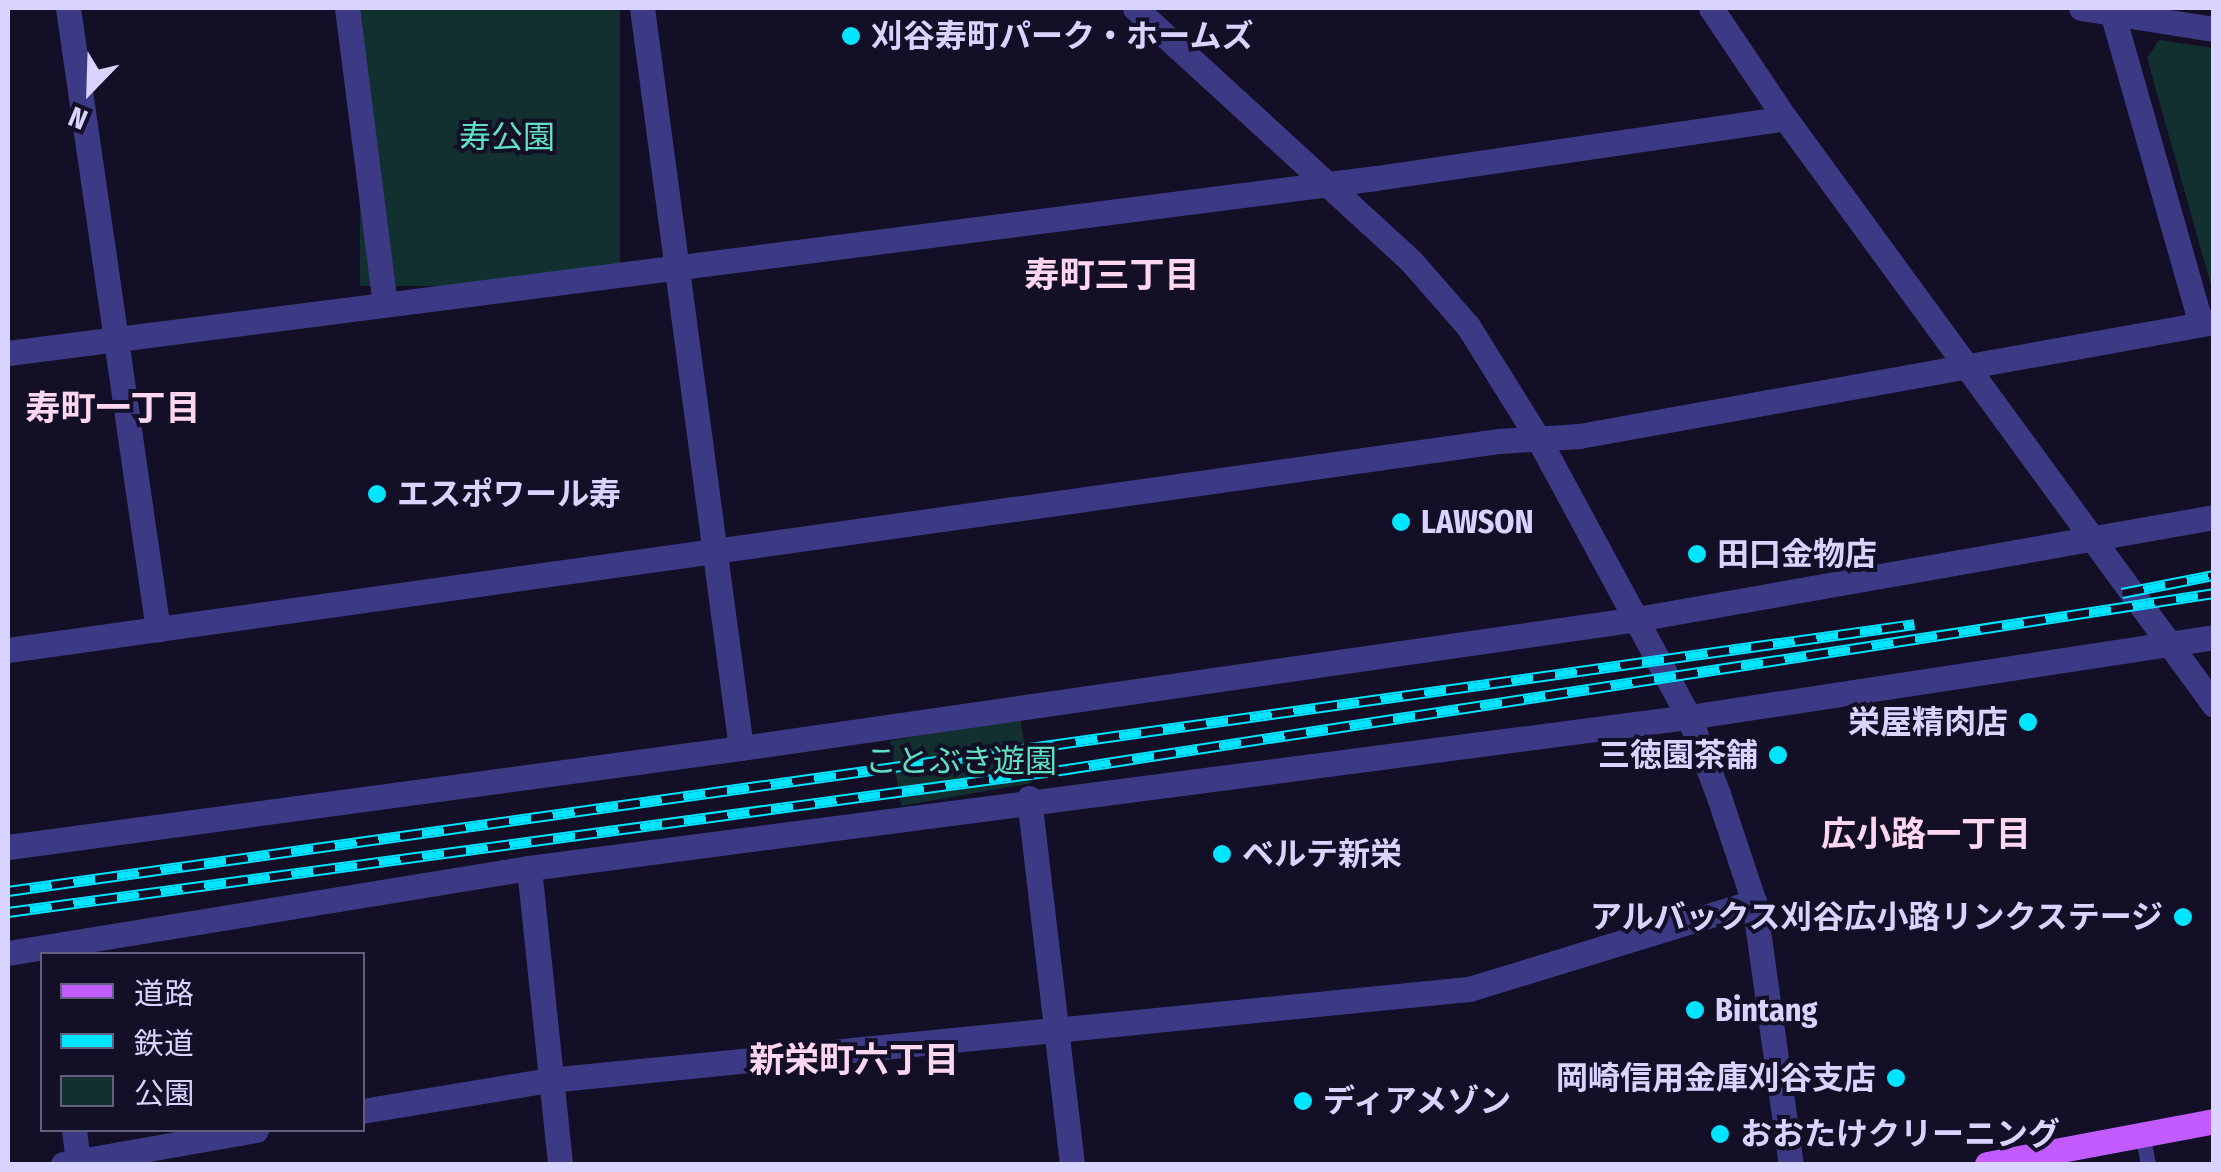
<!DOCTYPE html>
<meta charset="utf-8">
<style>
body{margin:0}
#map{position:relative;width:2221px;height:1172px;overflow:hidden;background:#130f26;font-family:"Fira Sans Condensed","Noto Sans JP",sans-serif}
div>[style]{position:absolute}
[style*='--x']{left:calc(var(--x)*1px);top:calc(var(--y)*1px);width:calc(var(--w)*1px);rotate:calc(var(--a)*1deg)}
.green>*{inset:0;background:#12302f;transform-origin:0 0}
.service>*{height:15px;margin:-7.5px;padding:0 7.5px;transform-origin:7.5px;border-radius:7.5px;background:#3d3a85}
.minor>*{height:25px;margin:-12.5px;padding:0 12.5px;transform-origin:12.5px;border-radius:12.5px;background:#3d3a85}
.tertiary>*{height:25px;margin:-12.5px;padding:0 12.5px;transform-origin:12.5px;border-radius:12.5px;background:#3d3a85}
.primary>*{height:25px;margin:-12.5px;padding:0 12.5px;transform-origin:12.5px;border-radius:12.5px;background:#c25bff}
.rail>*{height:11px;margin-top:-5.5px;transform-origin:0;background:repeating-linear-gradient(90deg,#130f26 0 22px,#00e5ff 0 44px);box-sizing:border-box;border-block:2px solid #00e5ff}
.dots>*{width:28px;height:28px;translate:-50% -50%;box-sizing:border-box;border:5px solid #130f26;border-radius:50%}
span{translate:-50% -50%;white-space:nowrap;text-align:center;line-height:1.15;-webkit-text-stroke:8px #130f26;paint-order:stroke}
.poi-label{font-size:32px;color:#d9d4ff;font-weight:700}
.left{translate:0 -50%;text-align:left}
.right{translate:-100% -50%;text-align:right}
.park-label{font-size:32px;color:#5fe0c0}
.neighbourhood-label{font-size:35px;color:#ffd6f0;font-weight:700}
.frame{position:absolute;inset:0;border:10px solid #d9d4ff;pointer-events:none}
.legend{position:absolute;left:40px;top:952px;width:325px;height:180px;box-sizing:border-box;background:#130f26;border:2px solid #625e7d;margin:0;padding:12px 18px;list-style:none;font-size:30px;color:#d9d4ff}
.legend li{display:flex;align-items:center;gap:20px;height:50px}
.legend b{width:50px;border:2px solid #625e7d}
.north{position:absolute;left:40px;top:40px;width:100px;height:100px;-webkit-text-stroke:8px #130f26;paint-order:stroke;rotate:203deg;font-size:28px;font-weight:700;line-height:40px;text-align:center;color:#d9d4ff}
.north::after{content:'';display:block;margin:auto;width:35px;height:45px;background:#d9d4ff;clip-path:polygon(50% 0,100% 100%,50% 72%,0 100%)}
</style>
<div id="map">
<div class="green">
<i style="left:360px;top:8px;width:260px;height:278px"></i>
<i style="clip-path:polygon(2159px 40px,2213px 48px,2213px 292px,2147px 58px)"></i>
<i style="left:1020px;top:718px;width:66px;height:132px;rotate:80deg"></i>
</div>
<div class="service">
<i style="--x:2142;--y:1133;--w:32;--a:79"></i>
</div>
<div class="minor">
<i style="--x:68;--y:8;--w:628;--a:81.77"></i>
<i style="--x:347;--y:8;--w:299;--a:82.7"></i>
<i style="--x:1711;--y:8;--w:133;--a:56.1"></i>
<i style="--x:1785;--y:118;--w:727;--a:53.84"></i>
<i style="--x:2081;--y:8;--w:135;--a:9"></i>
<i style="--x:2112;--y:12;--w:324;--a:74.1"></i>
<i style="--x:8;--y:353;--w:1379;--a:-7.29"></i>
<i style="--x:1376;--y:178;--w:413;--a:-8.3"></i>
<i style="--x:1637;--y:619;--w:586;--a:-10.02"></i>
<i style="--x:8;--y:650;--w:1506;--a:-7.98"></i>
<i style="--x:1499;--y:441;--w:80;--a:-3.6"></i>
<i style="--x:1579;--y:436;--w:645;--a:-10.18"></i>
<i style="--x:1689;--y:717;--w:531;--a:-8.66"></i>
<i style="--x:1029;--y:798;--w:369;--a:83.3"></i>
<i style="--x:8;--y:847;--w:740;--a:-7.69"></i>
<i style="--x:741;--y:748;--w:747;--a:-97.62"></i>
<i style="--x:8;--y:953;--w:528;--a:-9.27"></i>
<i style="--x:529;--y:868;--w:298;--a:84"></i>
<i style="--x:362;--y:1111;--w:190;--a:-9.4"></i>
<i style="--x:549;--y:1080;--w:924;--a:-5.65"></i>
<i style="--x:1469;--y:989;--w:298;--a:-17"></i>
<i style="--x:74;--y:1130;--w:31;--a:83"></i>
<i style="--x:63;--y:1164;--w:196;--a:-10"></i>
</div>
<div class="tertiary">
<i style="--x:1135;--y:8;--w:374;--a:42.5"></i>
<i style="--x:1411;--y:261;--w:86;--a:48.8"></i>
<i style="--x:1468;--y:326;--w:134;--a:58.1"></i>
<i style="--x:1539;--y:440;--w:315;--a:61.6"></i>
<i style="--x:1689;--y:717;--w:82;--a:69.4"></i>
<i style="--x:1718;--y:794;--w:114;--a:71.6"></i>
<i style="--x:1754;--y:902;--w:265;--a:82"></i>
<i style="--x:741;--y:748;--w:905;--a:-8.19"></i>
<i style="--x:529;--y:868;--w:1170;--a:-7.42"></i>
</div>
<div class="primary">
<i style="--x:1987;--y:1164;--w:231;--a:-10.7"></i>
</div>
<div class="rail">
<i style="--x:2122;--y:593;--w:94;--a:-11.1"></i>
<i style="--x:8;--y:891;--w:1925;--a:-7.97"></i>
<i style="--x:8;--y:912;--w:1069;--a:-7.69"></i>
<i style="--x:1067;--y:769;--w:1160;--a:-8.72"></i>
</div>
<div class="dots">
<i style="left:851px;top:36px;background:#00e5ff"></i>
<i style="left:377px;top:494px;background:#00e5ff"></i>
<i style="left:1401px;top:522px;background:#00e5ff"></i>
<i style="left:1697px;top:554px;background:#00e5ff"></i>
<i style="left:2028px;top:722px;background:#00e5ff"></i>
<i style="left:1778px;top:755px;background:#00e5ff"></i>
<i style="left:1222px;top:854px;background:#00e5ff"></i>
<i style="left:2183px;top:917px;background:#00e5ff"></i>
<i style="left:1695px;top:1010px;background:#00e5ff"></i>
<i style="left:1896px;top:1078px;background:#00e5ff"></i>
<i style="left:1303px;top:1101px;background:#00e5ff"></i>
<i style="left:1720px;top:1134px;background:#00e5ff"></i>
</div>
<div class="poi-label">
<span class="left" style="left:871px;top:36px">刈谷寿町パーク・ホームズ</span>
<span class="left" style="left:397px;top:494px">エスポワール寿</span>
<span class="left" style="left:1421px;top:522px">LAWSON</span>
<span class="left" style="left:1717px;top:554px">田口金物店</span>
<span class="right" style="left:2008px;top:722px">栄屋精肉店</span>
<span class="right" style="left:1758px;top:755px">三徳園茶舗</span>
<span class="left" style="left:1242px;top:854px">ベルテ新栄</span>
<span class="right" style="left:2163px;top:917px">アルバックス刈谷広小路リンクステージ</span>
<span class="left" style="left:1715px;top:1010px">Bintang</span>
<span class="right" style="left:1876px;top:1078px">岡崎信用金庫刈谷支店</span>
<span class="left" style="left:1323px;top:1101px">ディアメゾン</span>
<span class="left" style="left:1740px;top:1134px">おおたけクリーニング</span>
</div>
<div class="park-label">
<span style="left:507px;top:137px">寿公園</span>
<span style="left:961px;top:761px">ことぶき遊園</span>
</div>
<div class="neighbourhood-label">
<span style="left:1112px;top:275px">寿町三丁目</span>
<span style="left:113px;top:408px">寿町一丁目</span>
<span style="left:1926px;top:834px">広小路一丁目</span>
<span style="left:854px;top:1060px">新栄町六丁目</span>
</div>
<div class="frame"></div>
<ul class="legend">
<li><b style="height:12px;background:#c25bff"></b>道路</li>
<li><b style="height:12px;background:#00e5ff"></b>鉄道</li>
<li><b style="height:28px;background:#12302f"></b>公園</li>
</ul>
<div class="north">N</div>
</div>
